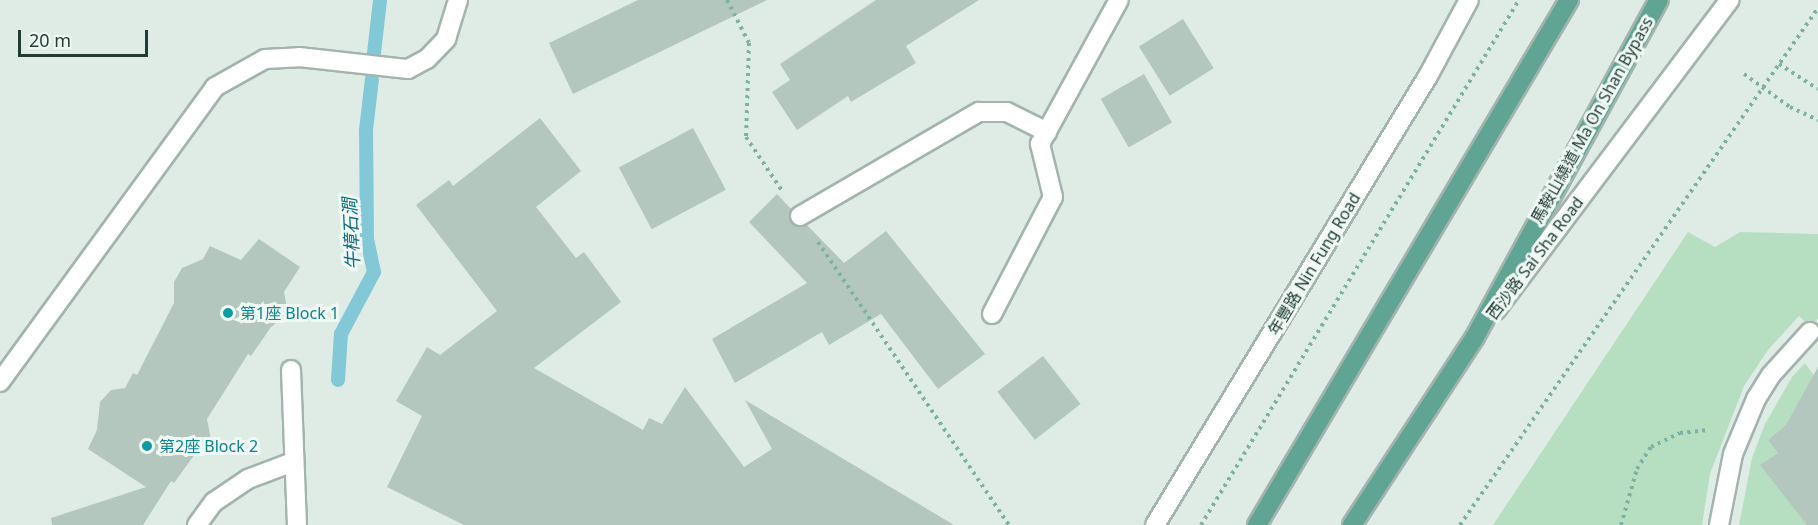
<!DOCTYPE html>
<meta charset="utf-8">
<style>
body{margin:0}
#map{position:relative;width:1818px;height:525px;overflow:hidden;background:#dfece6;font-family:"Noto Sans","Noto Sans TC",sans-serif}
div>[style]{position:absolute}
[style*='--x']{left:calc(var(--x)*1px);top:calc(var(--y)*1px);width:calc(var(--w)*1px);rotate:calc(var(--a)*1deg)}
.green>*{inset:0;background:#b6dfc1}
.stream>*{height:14px;margin:-7px;padding:0 7px;transform-origin:7px;border-radius:7px;background:#82c8d6}
.building>*{inset:0;background:#b4c7bf;transform-origin:0 0}
.path>*{height:4px;margin-top:-2px;transform-origin:0;background:repeating-linear-gradient(90deg,#7db2a2 0 3px,transparent 0 7.5px)}
.roads{filter:drop-shadow(2px 0 #a2b4ad) drop-shadow(-2px 0 #a2b4ad) drop-shadow(0 2px #a2b4ad) drop-shadow(0 -2px #a2b4ad)}
.service>*{height:18px;margin:-9px;padding:0 9px;transform-origin:9px;border-radius:9px;background:#fff}
.pedestrian>*{height:18px;margin:-9px;padding:0 9px;transform-origin:9px;border-radius:9px;background:#fff}
.minor>*{height:18px;margin:-9px;padding:0 9px;transform-origin:9px;border-radius:9px;background:#fff}
.secondary>*{height:18px;margin:-9px;padding:0 9px;transform-origin:9px;border-radius:9px;background:#fff}
.primary>*{height:18px;margin:-9px;padding:0 9px;transform-origin:9px;border-radius:9px;background:#60a594}
.dots>*{width:16px;height:16px;translate:-50% -50%;box-sizing:border-box;border:3px solid #f0f8f4;border-radius:50%}
span{translate:-50% -50%;white-space:nowrap;text-align:center;line-height:1.15;-webkit-text-stroke:6px #f0f8f4;paint-order:stroke}
.street-label{font-size:16px;color:#1f3d35}
.culture-label{font-size:16px;color:#0d838f}
.left{translate:0 -50%;text-align:left}
.water-label{font-size:18px;color:#146a7e;font-style:italic}
.scale{position:absolute;left:18px;top:30px;width:130px;height:27px;box-sizing:border-box;border:3px solid #1f3d35;border-top:0;padding-left:8px;font-size:18px;line-height:21px;white-space:nowrap;color:#1f3d35;-webkit-text-stroke:4px #f0f8f4;paint-order:stroke}
</style>
<div id="map">
<div class="green">
<i style="clip-path:polygon(1688px 232px,1715px 247px,1740px 232px,1818px 234px,1818px 319px,1809px 325px,1799px 316px,1768px 350px,1744px 386px,1710px 474px,1702px 525px,1493px 525px)"></i>
<i style="clip-path:polygon(1805px 363px,1818px 381px,1818px 525px,1739px 525px,1752px 458px,1765px 424px,1792px 377px)"></i>
</div>
<div class="stream">
<i style="--x:374;--y:53;--w:53;--a:-83.5"></i>
<i style="--x:338;--y:380;--w:46;--a:-86.3"></i>
<i style="--x:341;--y:334;--w:70;--a:-62"></i>
<i style="--x:374;--y:272;--w:34;--a:-102"></i>
<i style="--x:367;--y:239;--w:109;--a:-90.5"></i>
<i style="--x:366;--y:130;--w:51;--a:-83.3"></i>
</div>
<div class="building">
<i style="clip-path:polygon(638px 0,767px 0,573px 94px,549px 43px)"></i>
<i style="clip-path:polygon(876px 0,979px 0,906px 46px,916px 63px,851px 102px,848px 96px,797px 130px,772px 92px,790px 80px,780px 64px)"></i>
<i style="left:1183px;top:19px;width:58px;height:52px;rotate:58deg"></i>
<i style="left:1144px;top:74px;width:56px;height:50px;rotate:60deg"></i>
<i style="clip-path:polygon(540px 118px,581px 171px,536px 207px,576px 258px,584px 252px,621px 302px,534px 368px,643px 430px,649px 418px,662px 424px,685px 387px,744px 467px,772px 449px,745px 400px,954px 525px,464px 525px,387px 487px,422px 416px,396px 401px,427px 347px,440px 355px,497px 311px,416px 205px,449px 180px,453px 186px)"></i>
<i style="left:693px;top:128px;width:70px;height:84px;rotate:62deg"></i>
<i style="clip-path:polygon(777px 194px,791px 209px,791px 222px,799px 227px,807px 225px,844px 263px,886px 231px,985px 354px,938px 389px,881px 314px,829px 345px,822px 332px,735px 383px,712px 339px,807px 283px,749px 222px)"></i>
<i style="clip-path:polygon(259px 239px,300px 267px,284px 292px,288px 313px,271px 327px,251px 356px,248px 354px,207px 419px,211px 440px,195px 454px,174px 483px,171px 481px,143px 525px,52px 525px,51px 518px,146px 487px,88px 449px,97px 430px,100px 402px,111px 390px,125px 388px,133px 373px,137px 375px,174px 303px,174px 282px,182px 268px,203px 259px,210px 246px,241px 260px)"></i>
<i style="left:1043px;top:356px;width:61px;height:58px;rotate:52deg"></i>
<i style="clip-path:polygon(1818px 367px,1818px 525px,1807px 525px,1760px 465px,1778px 453px,1768px 440px,1786px 425px)"></i>
</div>
<div class="path">
<i style="--x:727;--y:0;--w:48;--a:62.9"></i>
<i style="--x:749;--y:43;--w:94;--a:91.8"></i>
<i style="--x:746;--y:137;--w:66;--a:56.1"></i>
<i style="--x:1779;--y:64;--w:46;--a:32.7"></i>
<i style="--x:1744;--y:74;--w:57;--a:35.7"></i>
<i style="--x:1790;--y:107;--w:31;--a:25"></i>
<i style="--x:818;--y:242;--w:341;--a:56"></i>
<i style="--x:1201;--y:525;--w:614;--a:-58.8"></i>
<i style="--x:1460;--y:525;--w:629;--a:-55.3"></i>
<i style="--x:1621;--y:525;--w:58;--a:-74.1"></i>
<i style="--x:1637;--y:469;--w:26;--a:-58"></i>
<i style="--x:1651;--y:447;--w:32;--a:-26"></i>
<i style="--x:1680;--y:433;--w:29;--a:-6"></i>
</div>
<div class="roads">
<div class="service">
<i style="--x:800;--y:216;--w:207;--a:-30.2"></i>
<i style="--x:979;--y:112;--w:28;--a:0"></i>
<i style="--x:1007;--y:112;--w:45;--a:26.6"></i>
<i style="--x:291;--y:370;--w:155;--a:87.8"></i>
<i style="--x:197;--y:525;--w:29;--a:-54"></i>
<i style="--x:214;--y:502;--w:41;--a:-34.1"></i>
<i style="--x:248;--y:479;--w:48;--a:-20.7"></i>
</div>
<div class="pedestrian">
<i style="--x:1719;--y:525;--w:72;--a:-78.8"></i>
<i style="--x:1733;--y:454;--w:60;--a:-67.3"></i>
<i style="--x:1756;--y:399;--w:28;--a:-58"></i>
<i style="--x:1771;--y:375;--w:58;--a:-47.8"></i>
</div>
<div class="minor">
<i style="--x:992;--y:314;--w:132;--a:-62.5"></i>
<i style="--x:1053;--y:197;--w:55;--a:-103.8"></i>
<i style="--x:1040;--y:144;--w:164;--a:-61.3"></i>
<i style="--x:0;--y:382;--w:365;--a:-53.9"></i>
<i style="--x:215;--y:87;--w:57;--a:-29.2"></i>
<i style="--x:265;--y:59;--w:34;--a:-3"></i>
<i style="--x:299;--y:57;--w:110;--a:6.3"></i>
<i style="--x:408;--y:69;--w:21;--a:-28"></i>
<i style="--x:427;--y:59;--w:28;--a:-46"></i>
<i style="--x:446;--y:39;--w:41;--a:-72.9"></i>
<i style="--x:1155;--y:525;--w:525;--a:-58.7"></i>
<i style="--x:1428;--y:76;--w:86;--a:-61.7"></i>
</div>
<div class="secondary">
<i style="--x:1496;--y:310;--w:388;--a:-53"></i>
</div>
<div class="primary">
<i style="--x:1257;--y:525;--w:611;--a:-59.28"></i>
<i style="--x:1352;--y:525;--w:225;--a:-56.8"></i>
<i style="--x:1475;--y:337;--w:384;--a:-61.4"></i>
</div>
</div>
<div class="dots">
<i style="left:228px;top:313px;background:#0f9aa8"></i>
<i style="left:147px;top:446px;background:#0f9aa8"></i>
</div>
<div class="street-label">
<span style="left:1592px;top:120px;rotate:-61deg">馬鞍山繞道 Ma On Shan Bypass</span>
<span style="left:1535px;top:258px;rotate:-53deg">西沙路 Sai Sha Road</span>
<span style="left:1314px;top:264px;rotate:-59deg">年豐路 Nin Fung Road</span>
</div>
<div class="culture-label">
<span class="left" style="left:240px;top:313px">第1座 Block 1</span>
<span class="left" style="left:159px;top:446px">第2座 Block 2</span>
</div>
<div class="water-label">
<span style="left:351px;top:234px;rotate:-93deg">牛樟石澗</span>
</div>
<div class="scale">20 m</div>
</div>
